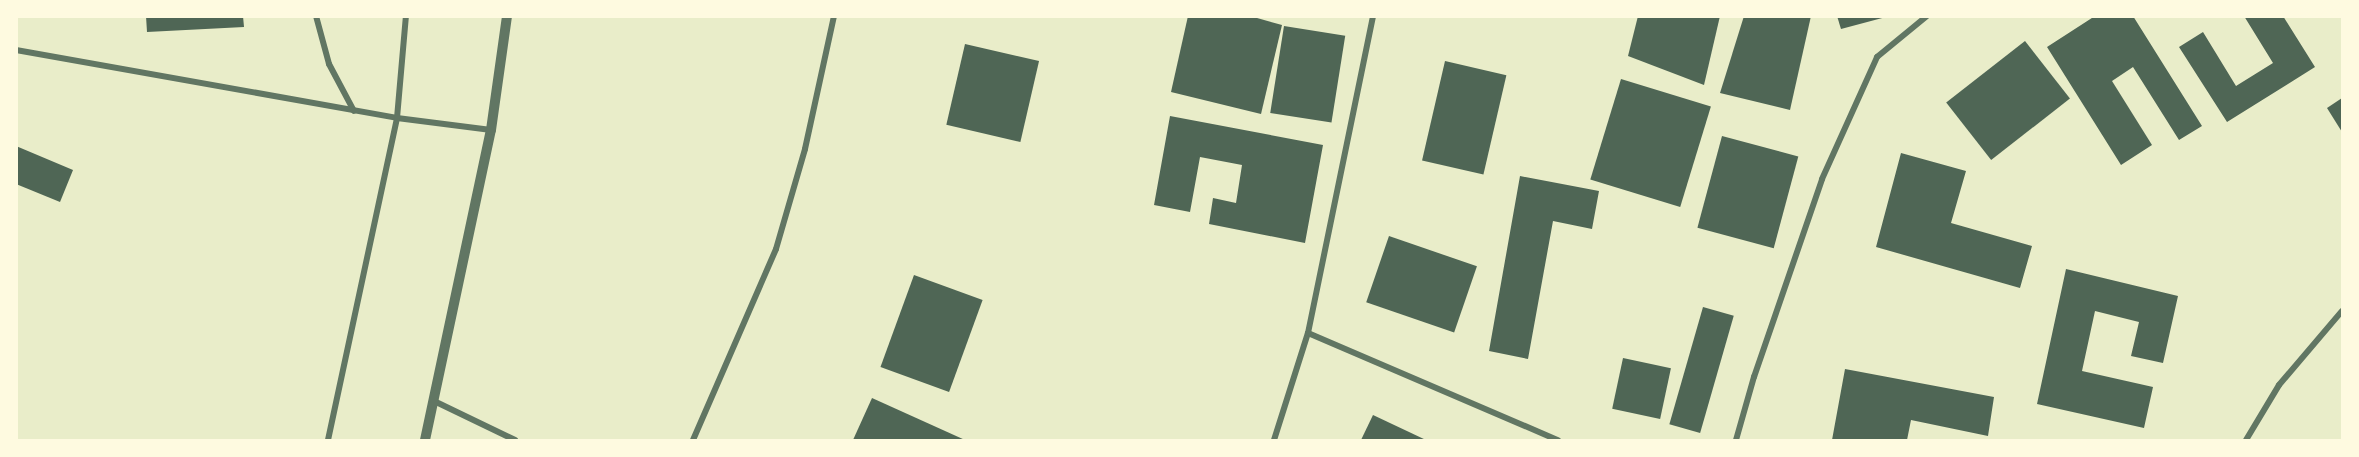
<!DOCTYPE html>
<style>
body{margin:0}
#map{position:relative;width:2359px;height:457px;overflow:hidden;background:#e9edc9;font-family:Barlow,sans-serif}
div>[style]{position:absolute}
[style*='--x']{left:calc(var(--x)*1px);top:calc(var(--y)*1px);width:calc(var(--w)*1px);rotate:calc(var(--a)*1deg)}
.building>*{inset:0;background:#4f6655;transform-origin:0 0}
.minor>*{height:6px;margin:-3px;padding:0 3px;transform-origin:3px;border-radius:3px;background:#617663}
.tertiary>*{height:10px;margin:-5px;padding:0 5px;transform-origin:5px;border-radius:5px;background:#617663}
span{translate:-50% -50%;white-space:nowrap;text-align:center;line-height:1.15;-webkit-text-stroke:5px #fefae0;paint-order:stroke}
.frame{position:absolute;inset:0;border:18px solid #fefae0;pointer-events:none}
</style>
<div id="map">
<div class="building">
<i style="clip-path:polygon(146px 16px,243px 16px,244px 27px,147px 32px)"></i>
<i style="clip-path:polygon(1188px 16px,1250px 16px,1282px 25px,1261px 114px,1171px 92px)"></i>
<i style="clip-path:polygon(1638px 16px,1720px 16px,1704px 85px,1628px 56px)"></i>
<i style="clip-path:polygon(1744px 16px,1811px 16px,1790px 110px,1720px 93px)"></i>
<i style="clip-path:polygon(1837px 16px,1886px 16px,1886px 17px,1841px 29px)"></i>
<i style="clip-path:polygon(2095px 16px,2133px 16px,2202px 126px,2179px 140px,2133px 67px,2112px 81px,2152px 145px,2121px 165px,2047px 47px)"></i>
<i style="clip-path:polygon(2244px 16px,2283px 16px,2315px 67px,2227px 122px,2179px 47px,2203px 32px,2236px 86px,2273px 63px)"></i>
<i style="left:1284px;top:26px;width:62px;height:88px;rotate:9deg"></i>
<i style="left:2025px;top:41px;width:73px;height:100px;rotate:52deg"></i>
<i style="left:965px;top:44px;width:76px;height:83px;rotate:13deg"></i>
<i style="left:1445px;top:61px;width:63px;height:102px;rotate:13deg"></i>
<i style="left:1621px;top:79px;width:94px;height:105px;rotate:17deg"></i>
<i style="clip-path:polygon(2342px 98px,2342px 132px,2327px 108px)"></i>
<i style="clip-path:polygon(1170px 116px,1323px 145px,1305px 243px,1209px 224px,1213px 198px,1236px 203px,1242px 165px,1200px 157px,1190px 212px,1154px 205px)"></i>
<i style="left:1722px;top:136px;width:79px;height:95px;rotate:15deg"></i>
<i style="clip-path:polygon(16px 146px,73px 170px,60px 202px,16px 184px)"></i>
<i style="clip-path:polygon(1901px 153px,1966px 171px,1951px 223px,2032px 246px,2020px 288px,1876px 247px)"></i>
<i style="clip-path:polygon(1520px 176px,1599px 191px,1592px 229px,1553px 221px,1528px 359px,1489px 351px)"></i>
<i style="left:1389px;top:236px;width:93px;height:70px;rotate:19deg"></i>
<i style="clip-path:polygon(2066px 269px,2178px 296px,2163px 363px,2131px 356px,2139px 322px,2095px 311px,2082px 371px,2153px 387px,2144px 428px,2037px 404px)"></i>
<i style="left:914px;top:275px;width:73px;height:98px;rotate:20deg"></i>
<i style="left:1703px;top:307px;width:32px;height:122px;rotate:16deg"></i>
<i style="left:1623px;top:358px;width:49px;height:52px;rotate:12deg"></i>
<i style="clip-path:polygon(1845px 369px,1994px 397px,1988px 436px,1911px 420px,1907px 440px,1832px 440px)"></i>
<i style="clip-path:polygon(872px 398px,965px 440px,853px 440px)"></i>
<i style="clip-path:polygon(1373px 415px,1426px 440px,1361px 440px)"></i>
</div>
<div class="minor">
<i style="--x:316;--y:16;--w:50;--a:74.8"></i>
<i style="--x:329;--y:64;--w:53;--a:62"></i>
<i style="--x:16;--y:50;--w:387;--a:10.1"></i>
<i style="--x:397;--y:118;--w:95;--a:7.3"></i>
<i style="--x:1308;--y:333;--w:272;--a:23.2"></i>
<i style="--x:434;--y:401;--w:90;--a:25.7"></i>
<i style="--x:328;--y:440;--w:329;--a:-77.9"></i>
<i style="--x:397;--y:118;--w:102;--a:-85"></i>
<i style="--x:693;--y:440;--w:208;--a:-66.5"></i>
<i style="--x:776;--y:249;--w:104;--a:-73.8"></i>
<i style="--x:805;--y:149;--w:136;--a:-77.7"></i>
<i style="--x:1274;--y:440;--w:112;--a:-72.4"></i>
<i style="--x:1308;--y:333;--w:324;--a:-78.4"></i>
<i style="--x:1736;--y:440;--w:66;--a:-74.1"></i>
<i style="--x:1754;--y:377;--w:209;--a:-71"></i>
<i style="--x:1822;--y:179;--w:134;--a:-65.7"></i>
<i style="--x:1877;--y:57;--w:65;--a:-39.4"></i>
<i style="--x:2246;--y:440;--w:64;--a:-59"></i>
<i style="--x:2279;--y:385;--w:97;--a:-49.6"></i>
</div>
<div class="tertiary">
<i style="--x:425;--y:440;--w:317;--a:-78"></i>
<i style="--x:491;--y:130;--w:115;--a:-82"></i>
</div>
<div class="frame"></div>
</div>
